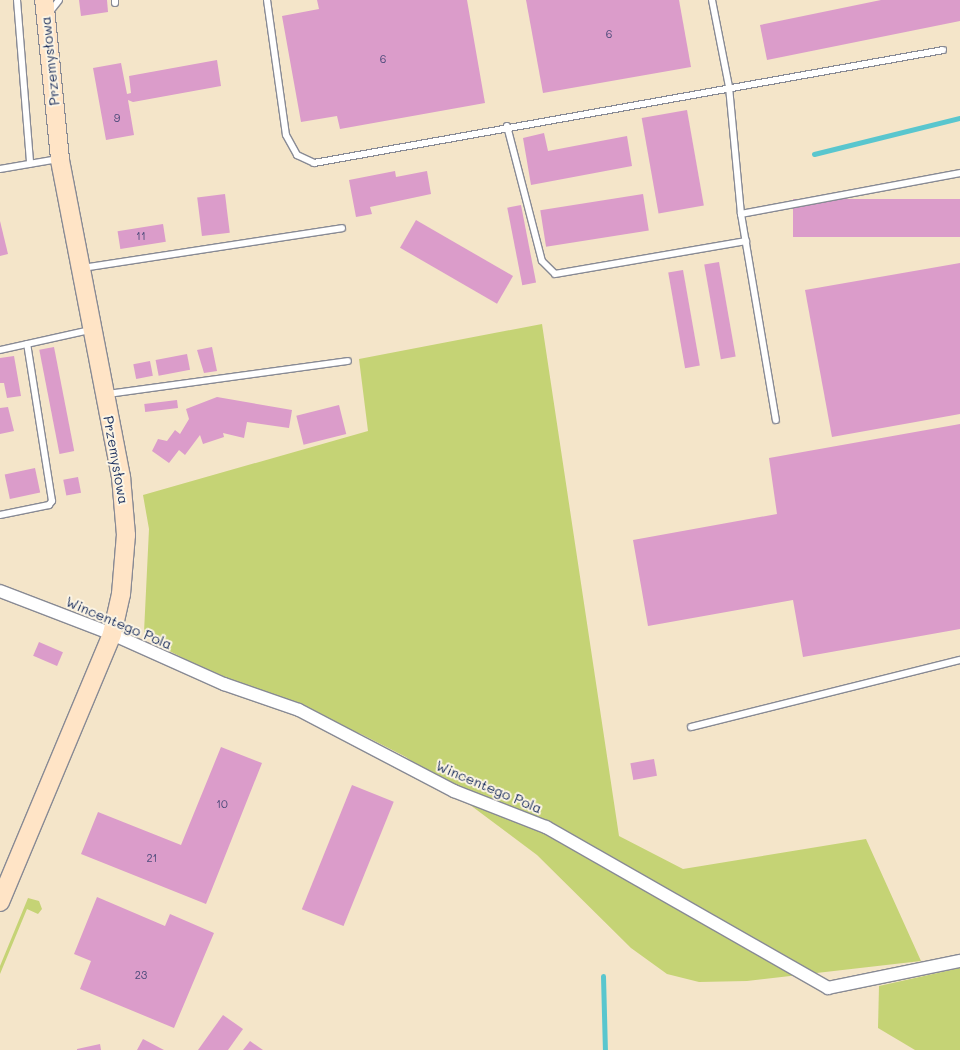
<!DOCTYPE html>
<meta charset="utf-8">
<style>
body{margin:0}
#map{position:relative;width:960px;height:1050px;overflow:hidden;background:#f4e5c9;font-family:Mali,sans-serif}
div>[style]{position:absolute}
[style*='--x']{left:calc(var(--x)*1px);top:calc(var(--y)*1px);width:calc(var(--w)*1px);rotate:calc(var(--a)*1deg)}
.green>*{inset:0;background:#c5d375}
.stream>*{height:5px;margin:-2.5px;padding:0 2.5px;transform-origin:2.5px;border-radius:2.5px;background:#59c6ce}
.building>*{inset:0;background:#db9cca;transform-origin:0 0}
.roads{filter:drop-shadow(1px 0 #888a94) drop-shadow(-1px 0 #888a94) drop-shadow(0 1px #888a94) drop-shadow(0 -1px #888a94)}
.lane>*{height:6px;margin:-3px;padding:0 3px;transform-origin:3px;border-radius:3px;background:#fff}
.street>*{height:12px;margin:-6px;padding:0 6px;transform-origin:6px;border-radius:6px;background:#fff}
.secondary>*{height:18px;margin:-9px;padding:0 9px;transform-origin:9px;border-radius:9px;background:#ffe4c6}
span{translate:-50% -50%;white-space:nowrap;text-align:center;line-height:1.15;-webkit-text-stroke:4px #fcf5e5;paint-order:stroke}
.number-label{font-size:11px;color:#4b4a79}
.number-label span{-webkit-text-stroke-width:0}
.street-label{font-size:14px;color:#1b2f5e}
</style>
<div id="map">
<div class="green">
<i style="clip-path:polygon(542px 324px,619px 836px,683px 869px,866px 839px,921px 961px,747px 981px,699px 982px,667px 974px,631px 948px,537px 855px,406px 757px,361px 734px,229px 682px,156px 644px,144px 632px,149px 529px,143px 495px,368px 431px,359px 359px)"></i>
<i style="clip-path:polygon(28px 898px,39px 901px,42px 909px,38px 914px,27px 909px,0 974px,0 966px)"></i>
<i style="clip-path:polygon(960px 968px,960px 1050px,915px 1050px,878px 1028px,879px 986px)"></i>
</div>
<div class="stream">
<i style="--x:814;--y:154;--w:150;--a:-13.9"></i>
<i style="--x:603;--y:976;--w:74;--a:88.5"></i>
</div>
<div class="building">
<i style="clip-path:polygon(79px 0,107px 0,108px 12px,81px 16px)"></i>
<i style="clip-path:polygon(317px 0,467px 0,485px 103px,340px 129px,337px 116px,301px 122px,282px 16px,319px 9px)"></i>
<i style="clip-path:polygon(526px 0,679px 0,691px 67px,543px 93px)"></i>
<i style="clip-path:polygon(881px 0,960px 0,960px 21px,767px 60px,760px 25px)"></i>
<i style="clip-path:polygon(217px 60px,221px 86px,133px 102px,128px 100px,134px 135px,106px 140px,93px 68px,121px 63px,127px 94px,131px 93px,129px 76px)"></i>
<i style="left:687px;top:110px;width:97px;height:46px;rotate:80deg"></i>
<i style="clip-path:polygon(544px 133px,548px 151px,627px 136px,632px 166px,531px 185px,523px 138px)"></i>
<i style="clip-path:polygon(395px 171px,396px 177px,427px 171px,431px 194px,370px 207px,372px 214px,356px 217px,349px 180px)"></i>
<i style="left:225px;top:194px;width:39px;height:28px;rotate:83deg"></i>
<i style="left:643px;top:194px;width:37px;height:104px;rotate:81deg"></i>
<i style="left:960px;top:199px;width:38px;height:167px;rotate:90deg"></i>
<i style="left:521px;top:205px;width:79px;height:14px;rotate:79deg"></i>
<i style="left:416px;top:220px;width:112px;height:32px;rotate:30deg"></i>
<i style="clip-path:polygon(0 221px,8px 254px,0 256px)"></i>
<i style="left:163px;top:224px;width:18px;height:46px;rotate:81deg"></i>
<i style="left:719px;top:262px;width:96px;height:15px;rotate:80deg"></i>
<i style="clip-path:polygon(960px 263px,960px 414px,832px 437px,805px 290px)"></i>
<i style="left:683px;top:270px;width:97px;height:15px;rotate:80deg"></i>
<i style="left:54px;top:347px;width:106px;height:15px;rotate:79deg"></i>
<i style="clip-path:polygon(212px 347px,217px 371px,204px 373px,197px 350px)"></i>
<i style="left:187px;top:354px;width:16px;height:32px;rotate:79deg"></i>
<i style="clip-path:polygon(14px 356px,21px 396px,7px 398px,4px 383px,0 383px,0 358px)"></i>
<i style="left:150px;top:361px;width:15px;height:17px;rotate:79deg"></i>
<i style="clip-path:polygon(217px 397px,292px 410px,289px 428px,247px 422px,244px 438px,223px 433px,224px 437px,203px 444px,200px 435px,185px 455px,179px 450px,169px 463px,152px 451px,158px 439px,167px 441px,175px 430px,180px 434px,189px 419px,186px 409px)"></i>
<i style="left:177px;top:400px;width:8px;height:33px;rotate:83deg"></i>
<i style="left:339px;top:405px;width:30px;height:44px;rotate:76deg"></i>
<i style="clip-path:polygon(8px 407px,14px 431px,0 434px,0 408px)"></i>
<i style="clip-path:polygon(960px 424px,960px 629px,803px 657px,793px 600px,648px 626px,633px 540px,777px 514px,769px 458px)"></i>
<i style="left:35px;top:468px;width:25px;height:31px;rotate:78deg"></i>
<i style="left:78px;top:477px;width:16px;height:15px;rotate:79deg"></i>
<i style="left:39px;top:642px;width:26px;height:15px;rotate:23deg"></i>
<i style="clip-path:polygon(221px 747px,262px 763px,206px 904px,81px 854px,98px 812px,181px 845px)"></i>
<i style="left:654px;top:759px;width:17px;height:24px;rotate:80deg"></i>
<i style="left:352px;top:785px;width:45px;height:134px;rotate:22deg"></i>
<i style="clip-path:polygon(97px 897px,165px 926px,170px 914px,214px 933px,174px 1028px,80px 989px,91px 961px,74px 954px)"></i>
<i style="clip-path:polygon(223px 1015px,243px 1029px,228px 1050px,198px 1050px)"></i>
<i style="clip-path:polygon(143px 1039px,164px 1050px,137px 1050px)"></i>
<i style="clip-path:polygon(250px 1041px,263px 1050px,243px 1050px)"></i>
<i style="clip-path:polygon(100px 1044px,101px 1050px,77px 1050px,77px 1049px)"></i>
</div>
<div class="roads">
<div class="lane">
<i style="--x:17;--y:0;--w:164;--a:85.4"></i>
<i style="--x:115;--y:0;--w:3;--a:90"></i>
<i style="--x:267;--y:0;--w:136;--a:82"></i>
<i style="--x:286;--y:135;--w:23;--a:61"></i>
<i style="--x:297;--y:155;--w:19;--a:25"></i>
<i style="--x:314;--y:163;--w:639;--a:-10.18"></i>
<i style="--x:712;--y:0;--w:89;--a:78.9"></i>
<i style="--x:729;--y:87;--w:128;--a:84.6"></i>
<i style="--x:741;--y:214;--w:209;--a:80.4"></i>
<i style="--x:49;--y:13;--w:16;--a:-52"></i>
<i style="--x:507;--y:126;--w:139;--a:75.5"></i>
<i style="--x:542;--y:261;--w:18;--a:45"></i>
<i style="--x:555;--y:274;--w:194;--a:-9.8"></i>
<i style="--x:0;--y:169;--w:59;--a:-9.8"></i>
<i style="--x:741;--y:214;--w:223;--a:-10.6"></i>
<i style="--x:82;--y:268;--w:263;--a:-8.7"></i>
<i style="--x:0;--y:350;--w:92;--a:-12.5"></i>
<i style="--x:107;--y:394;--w:243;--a:-7.8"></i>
<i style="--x:0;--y:515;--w:50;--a:-11.5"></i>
<i style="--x:49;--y:505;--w:5;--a:-53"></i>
<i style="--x:52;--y:501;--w:159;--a:-99"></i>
<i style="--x:691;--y:727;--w:277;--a:-14"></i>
</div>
<div class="street">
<i style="--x:0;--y:591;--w:120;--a:21"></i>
<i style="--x:112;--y:634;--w:123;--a:24.1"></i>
<i style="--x:224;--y:684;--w:79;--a:19.1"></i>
<i style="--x:299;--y:710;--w:175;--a:27.6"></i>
<i style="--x:454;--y:791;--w:99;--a:21.4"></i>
<i style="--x:546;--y:827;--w:325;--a:29.7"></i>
<i style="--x:828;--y:988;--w:135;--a:-11.6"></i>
</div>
<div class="secondary">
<i style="--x:0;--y:902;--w:290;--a:-67.3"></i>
<i style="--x:112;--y:634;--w:41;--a:-77.3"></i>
<i style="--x:121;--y:594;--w:59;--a:-85.2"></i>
<i style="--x:126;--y:535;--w:58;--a:-94.9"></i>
<i style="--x:121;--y:477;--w:324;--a:-100.9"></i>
<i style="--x:60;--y:159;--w:160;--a:-95.7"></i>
</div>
</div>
<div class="number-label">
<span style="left:609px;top:34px">6</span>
<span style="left:383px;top:59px">6</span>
<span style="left:117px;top:118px">9</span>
<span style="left:141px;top:236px">11</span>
<span style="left:222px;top:804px">10</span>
<span style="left:152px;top:858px">21</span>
<span style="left:141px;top:975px">23</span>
</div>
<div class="street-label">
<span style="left:50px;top:61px;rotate:-96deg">Przemysłowa</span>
<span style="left:116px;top:460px;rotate:80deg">Przemysłowa</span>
<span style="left:119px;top:623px;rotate:23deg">Wincentego Pola</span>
<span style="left:489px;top:787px;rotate:23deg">Wincentego Pola</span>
</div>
</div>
